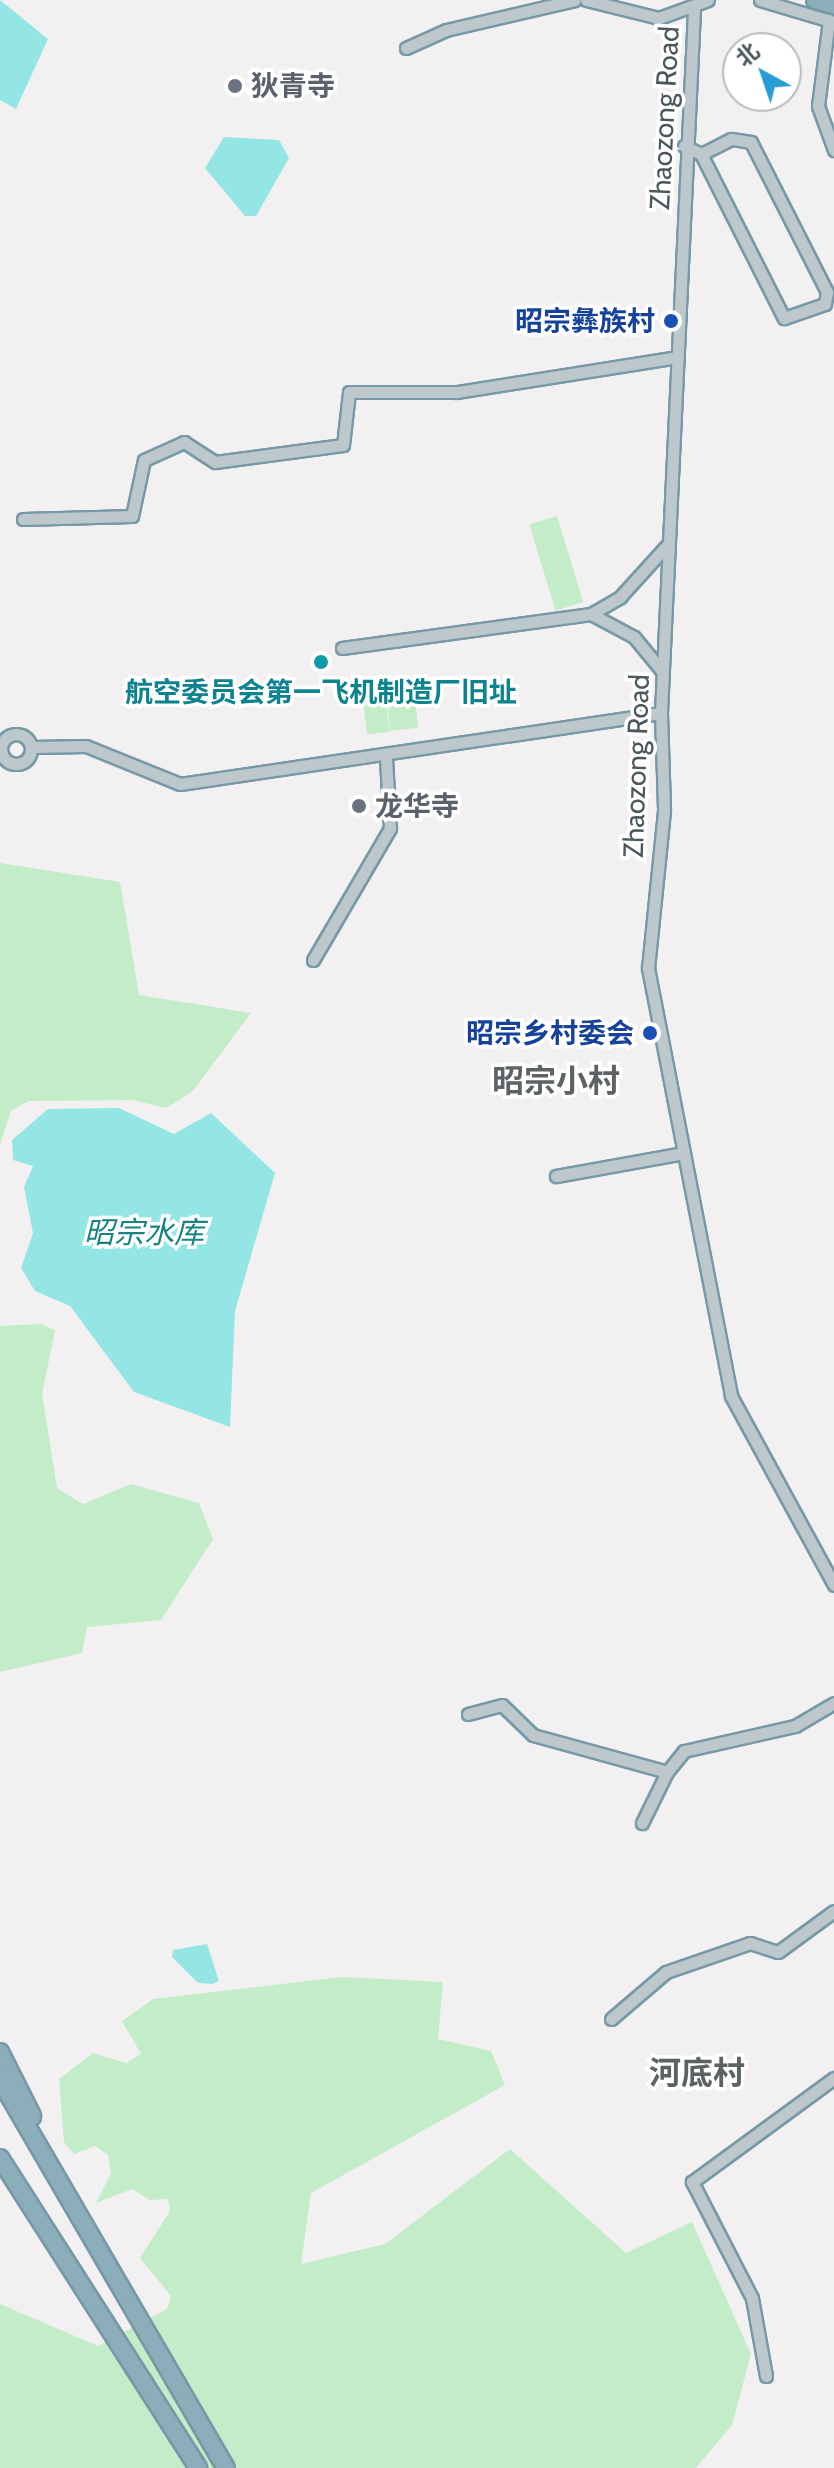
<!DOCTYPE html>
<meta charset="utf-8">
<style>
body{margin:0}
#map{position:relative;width:834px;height:2468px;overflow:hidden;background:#f3f0f1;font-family:Cabin,"Noto Sans SC",sans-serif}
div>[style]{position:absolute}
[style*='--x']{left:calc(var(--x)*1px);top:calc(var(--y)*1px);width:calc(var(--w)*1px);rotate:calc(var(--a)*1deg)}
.green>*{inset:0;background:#c3ecc9;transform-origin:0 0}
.water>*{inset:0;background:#93e6e4}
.roads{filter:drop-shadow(2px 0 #7799a7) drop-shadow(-2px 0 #7799a7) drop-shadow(0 2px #7799a7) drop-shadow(0 -2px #7799a7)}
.minor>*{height:11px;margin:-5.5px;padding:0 5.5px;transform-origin:5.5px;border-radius:5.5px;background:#bdc8cc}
.minor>.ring{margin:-5.5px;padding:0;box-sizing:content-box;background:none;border:11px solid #bdc8cc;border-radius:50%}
.highway>*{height:16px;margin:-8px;padding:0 8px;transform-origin:8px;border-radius:8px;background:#8caebb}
.dots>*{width:22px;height:22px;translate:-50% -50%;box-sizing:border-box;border:4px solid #fff;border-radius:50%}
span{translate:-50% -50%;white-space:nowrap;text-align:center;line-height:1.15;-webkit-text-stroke:7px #fff;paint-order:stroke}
.worship-label{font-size:28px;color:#5b616d;font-weight:700}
.left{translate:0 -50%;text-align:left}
.street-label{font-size:28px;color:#4a585c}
.transit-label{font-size:28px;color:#164399;font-weight:700}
.right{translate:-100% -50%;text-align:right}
.culture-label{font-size:28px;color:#0d838f;font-weight:700}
.water-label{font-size:30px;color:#178482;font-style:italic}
.quarter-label{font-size:32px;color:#5d6265;font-weight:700}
.north{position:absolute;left:722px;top:32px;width:80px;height:80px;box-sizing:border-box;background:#fff;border:2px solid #b7bcbe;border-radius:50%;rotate:320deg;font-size:22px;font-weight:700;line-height:32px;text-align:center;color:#4a585c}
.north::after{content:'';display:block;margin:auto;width:28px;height:36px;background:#279cd5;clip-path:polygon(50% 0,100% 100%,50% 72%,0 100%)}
</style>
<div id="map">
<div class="green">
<i style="left:557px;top:516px;width:90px;height:29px;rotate:73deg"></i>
<i style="left:414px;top:688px;width:40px;height:28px;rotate:84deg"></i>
<i style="left:385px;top:692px;width:40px;height:23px;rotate:83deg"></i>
<i style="clip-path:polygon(0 863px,120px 882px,139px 995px,251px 1013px,192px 1092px,166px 1108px,133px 1100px,28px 1101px,11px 1111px,0 1145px)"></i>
<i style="clip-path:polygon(41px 1324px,55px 1330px,42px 1394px,57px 1488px,83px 1504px,131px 1484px,199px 1503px,213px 1539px,161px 1620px,87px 1627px,82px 1653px,0 1672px,0 1326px)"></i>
<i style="clip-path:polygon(342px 1977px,443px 1982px,438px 2039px,491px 2051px,505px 2085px,311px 2193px,301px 2264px,385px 2244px,510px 2149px,626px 2253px,692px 2222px,751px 2354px,732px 2425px,696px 2468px,0 2468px,0 2304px,98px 2346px,167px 2309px,171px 2296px,140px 2258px,170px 2211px,168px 2199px,150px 2200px,132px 2189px,96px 2203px,111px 2173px,108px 2155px,95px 2146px,74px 2154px,64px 2142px,59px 2079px,93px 2053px,126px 2063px,141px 2054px,122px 2021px,153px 1999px)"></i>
</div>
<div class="water">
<i style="clip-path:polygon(0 0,48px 39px,16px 109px,0 100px)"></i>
<i style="clip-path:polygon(224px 137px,279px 140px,289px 158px,256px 216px,245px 216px,205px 168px)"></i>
<i style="clip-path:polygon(119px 1108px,174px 1134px,211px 1113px,275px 1173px,235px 1311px,230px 1427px,134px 1392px,70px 1306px,35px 1291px,21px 1268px,33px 1233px,24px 1187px,33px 1166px,13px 1160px,12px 1140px,48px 1109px)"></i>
<i style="clip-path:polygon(207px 1944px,219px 1981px,212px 1984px,198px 1983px,172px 1957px,173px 1950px)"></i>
</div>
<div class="roads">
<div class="minor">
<i style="--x:586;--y:0;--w:75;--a:13.9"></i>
<i style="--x:659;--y:18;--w:52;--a:-20.2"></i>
<i style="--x:760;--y:0;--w:77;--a:16.6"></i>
<i style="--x:694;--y:10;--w:704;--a:92.69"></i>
<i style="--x:661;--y:713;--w:98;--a:88.2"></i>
<i style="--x:664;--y:811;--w:158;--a:95.8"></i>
<i style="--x:648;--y:968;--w:436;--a:79"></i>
<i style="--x:731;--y:1396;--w:215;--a:61.4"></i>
<i style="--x:829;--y:20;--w:87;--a:97.3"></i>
<i style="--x:818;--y:106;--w:47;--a:70"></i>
<i style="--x:406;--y:48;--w:44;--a:-24.2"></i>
<i style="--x:446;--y:30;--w:132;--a:-13.1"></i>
<i style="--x:684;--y:146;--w:19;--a:25"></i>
<i style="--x:701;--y:154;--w:184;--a:63.2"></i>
<i style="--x:784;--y:318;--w:43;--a:-18.9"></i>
<i style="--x:825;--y:304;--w:12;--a:-81"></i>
<i style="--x:827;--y:292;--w:168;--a:-116.9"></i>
<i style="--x:751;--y:142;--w:20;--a:-171"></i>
<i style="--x:731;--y:139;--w:34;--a:153"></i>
<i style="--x:23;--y:519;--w:109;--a:-1.6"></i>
<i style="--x:132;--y:516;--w:57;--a:-77.9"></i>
<i style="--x:144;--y:460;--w:44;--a:-24.2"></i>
<i style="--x:184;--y:442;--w:37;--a:33"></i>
<i style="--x:215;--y:462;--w:129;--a:-7.6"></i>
<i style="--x:343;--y:445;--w:53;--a:-83.5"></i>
<i style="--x:349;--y:392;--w:108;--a:0"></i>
<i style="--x:457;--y:392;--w:223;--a:-9"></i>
<i style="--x:342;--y:648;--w:251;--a:-7.8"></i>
<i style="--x:662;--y:671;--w:44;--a:-129.5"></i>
<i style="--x:634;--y:637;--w:49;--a:-151.9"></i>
<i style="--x:591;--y:614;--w:34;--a:-30"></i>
<i style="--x:620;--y:597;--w:72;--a:-47.8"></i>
<i class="ring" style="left:1px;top:734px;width:19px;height:19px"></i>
<i style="--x:32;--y:747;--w:54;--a:-1.1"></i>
<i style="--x:86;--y:746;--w:101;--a:22"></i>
<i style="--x:180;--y:784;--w:486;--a:-8.4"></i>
<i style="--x:313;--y:960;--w:153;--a:-59.7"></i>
<i style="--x:390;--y:828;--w:70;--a:-93.3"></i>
<i style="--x:556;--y:1176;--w:130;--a:-10.2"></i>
<i style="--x:468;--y:1714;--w:35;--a:-15"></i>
<i style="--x:502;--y:1705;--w:43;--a:44.1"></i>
<i style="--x:533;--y:1735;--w:139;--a:15.4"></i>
<i style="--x:667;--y:1772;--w:27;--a:-51"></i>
<i style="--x:684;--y:1751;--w:114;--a:-12.7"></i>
<i style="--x:795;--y:1726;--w:45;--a:-30.5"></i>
<i style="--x:642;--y:1823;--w:57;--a:-63.9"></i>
<i style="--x:611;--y:2019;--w:72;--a:-40.5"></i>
<i style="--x:666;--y:1972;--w:89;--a:-19"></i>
<i style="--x:750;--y:1943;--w:29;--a:18"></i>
<i style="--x:778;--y:1952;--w:69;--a:-36.2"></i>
<i style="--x:766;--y:2376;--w:79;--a:-100.2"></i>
<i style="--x:752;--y:2298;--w:131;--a:-117.3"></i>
<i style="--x:692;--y:2182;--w:176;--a:-36.2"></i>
</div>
<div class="highway">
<i style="--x:815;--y:0;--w:20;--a:15"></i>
<i style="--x:0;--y:2052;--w:72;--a:63.4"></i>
<i style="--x:0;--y:2080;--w:449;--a:59.8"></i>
<i style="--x:0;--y:2158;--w:368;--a:57.4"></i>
</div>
</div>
<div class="dots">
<i style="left:235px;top:86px;background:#6b7280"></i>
<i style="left:671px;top:321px;background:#1a4fb4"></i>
<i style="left:321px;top:662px;background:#0f9aa8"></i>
<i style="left:359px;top:806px;background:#6b7280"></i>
<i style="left:650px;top:1033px;background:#1a4fb4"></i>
</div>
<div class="worship-label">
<span class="left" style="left:251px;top:86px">狄青寺</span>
<span class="left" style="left:375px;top:806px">龙华寺</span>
</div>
<div class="street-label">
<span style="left:664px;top:118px;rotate:-87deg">Zhaozong Road</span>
<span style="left:636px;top:766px;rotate:-88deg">Zhaozong Road</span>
</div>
<div class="transit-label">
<span class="right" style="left:655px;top:321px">昭宗彝族村</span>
<span class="right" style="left:634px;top:1033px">昭宗乡村委会</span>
</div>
<div class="culture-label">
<span style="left:321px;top:692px">航空委员会第一飞机制造厂旧址</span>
</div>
<div class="water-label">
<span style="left:144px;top:1233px">昭宗水库</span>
</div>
<div class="quarter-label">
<span style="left:556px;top:1081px">昭宗小村</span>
<span style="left:697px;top:2073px">河底村</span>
</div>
<div class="north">北</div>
</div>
